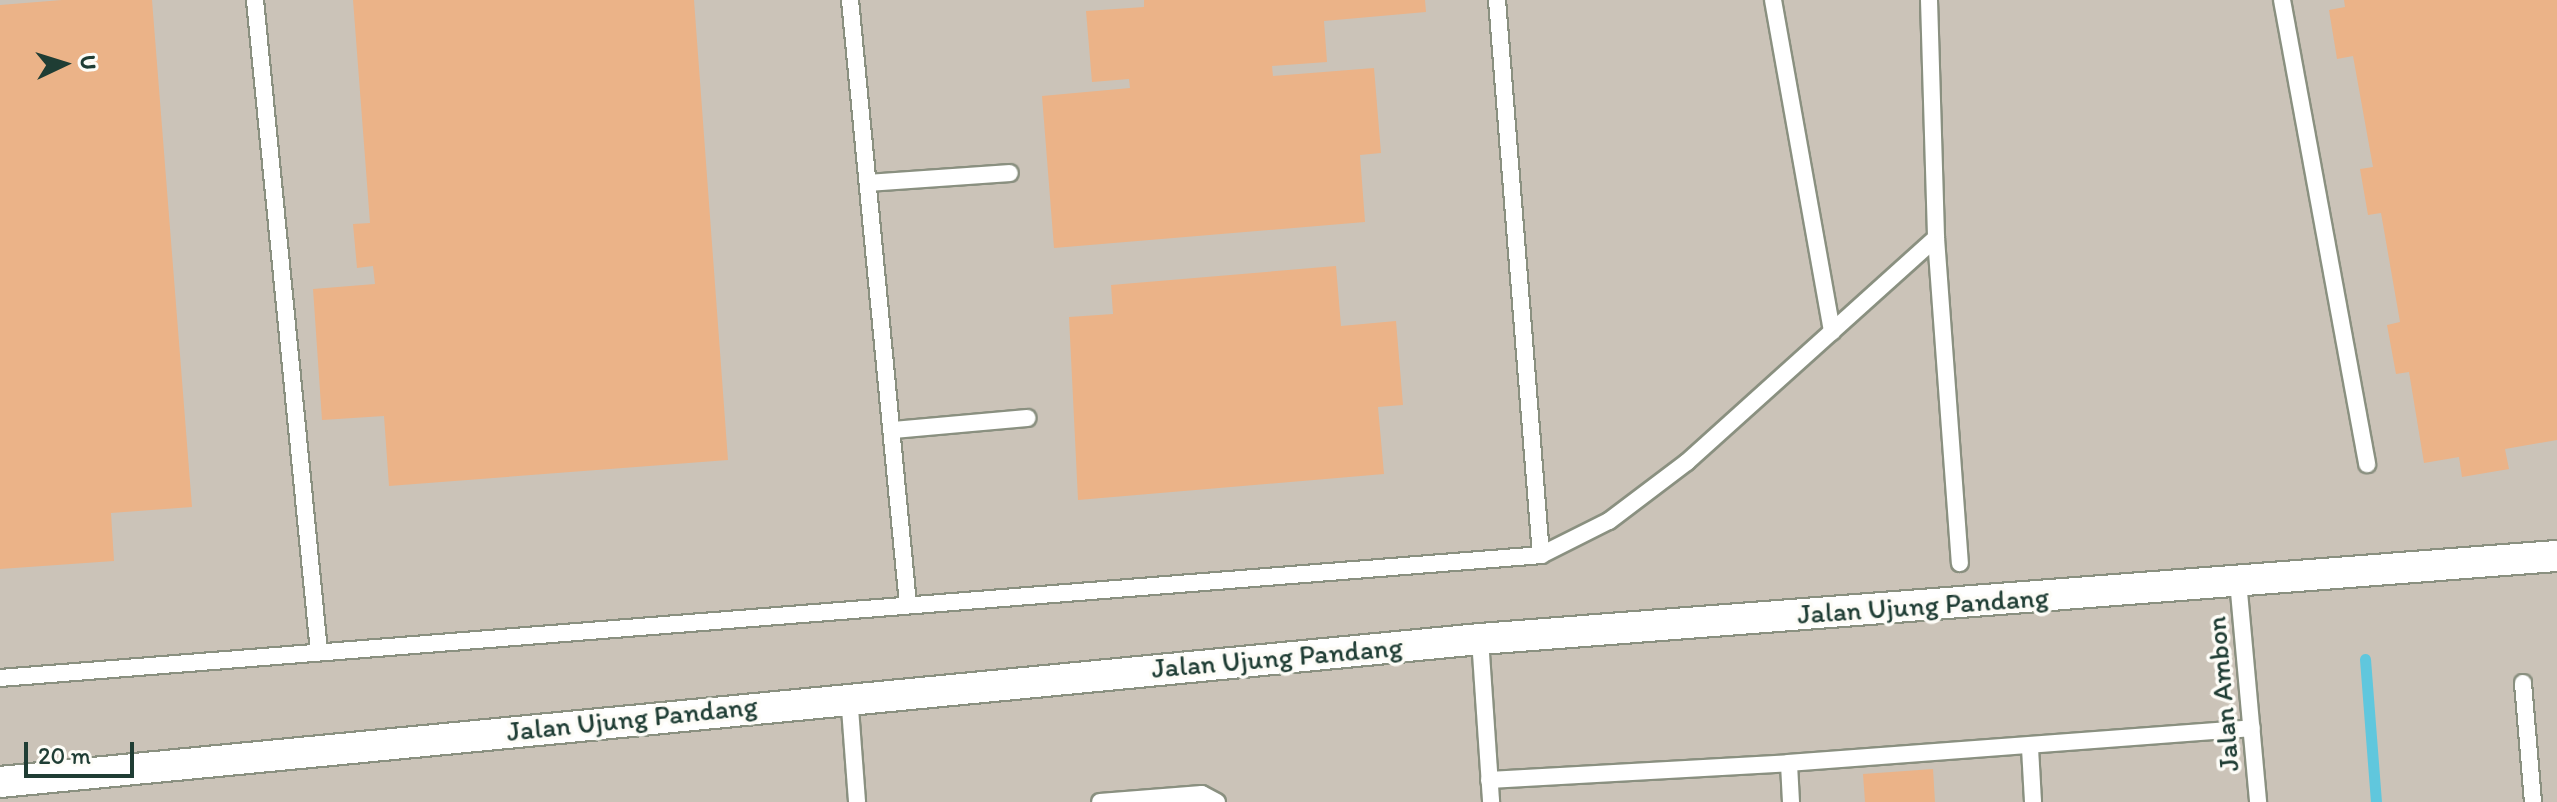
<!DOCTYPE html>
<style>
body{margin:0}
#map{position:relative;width:2557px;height:802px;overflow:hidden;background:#f6e4cd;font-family:Itim,sans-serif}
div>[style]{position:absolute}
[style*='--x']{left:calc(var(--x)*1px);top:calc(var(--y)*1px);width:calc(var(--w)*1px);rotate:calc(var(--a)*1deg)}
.industrial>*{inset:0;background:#cbc3b8;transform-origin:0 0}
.stream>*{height:11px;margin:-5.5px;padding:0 5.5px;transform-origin:5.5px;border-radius:5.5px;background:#60c7dd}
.building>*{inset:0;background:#ebb388}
.roads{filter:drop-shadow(2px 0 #8a9080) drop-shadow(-2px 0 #8a9080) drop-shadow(0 2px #8a9080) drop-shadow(0 -2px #8a9080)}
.service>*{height:16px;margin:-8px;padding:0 8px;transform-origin:8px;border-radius:8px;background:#fff}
.minor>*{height:30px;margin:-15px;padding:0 15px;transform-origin:15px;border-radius:15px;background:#fff}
span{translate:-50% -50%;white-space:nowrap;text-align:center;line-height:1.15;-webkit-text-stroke:7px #fdfcf7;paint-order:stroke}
.street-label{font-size:28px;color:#1f3d34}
.north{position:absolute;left:24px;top:24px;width:80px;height:80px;-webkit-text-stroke:6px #fdfcf7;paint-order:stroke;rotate:86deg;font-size:22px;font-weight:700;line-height:32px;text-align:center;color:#1f3d34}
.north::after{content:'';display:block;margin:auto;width:28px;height:36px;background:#1f3d34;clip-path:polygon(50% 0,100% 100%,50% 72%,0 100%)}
.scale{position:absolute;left:24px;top:742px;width:110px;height:36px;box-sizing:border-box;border:4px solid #1f3d34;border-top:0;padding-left:10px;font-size:24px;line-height:28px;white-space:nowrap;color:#1f3d34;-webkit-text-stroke:6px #fdfcf7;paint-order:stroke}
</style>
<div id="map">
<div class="industrial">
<i style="left:0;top:0;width:2557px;height:802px"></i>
</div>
<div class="stream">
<i style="--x:2365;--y:659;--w:143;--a:85.6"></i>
</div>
<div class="building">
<i style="clip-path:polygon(62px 0,152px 0,192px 507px,111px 513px,114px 561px,0 569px,0 5px)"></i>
<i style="clip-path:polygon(353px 0,694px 0,728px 460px,389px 486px,384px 416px,322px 420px,313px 289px,375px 284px,373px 266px,357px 268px,353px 224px,370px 223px)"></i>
<i style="clip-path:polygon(1144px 0,1425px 0,1426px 12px,1324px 21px,1327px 62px,1272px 66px,1273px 76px,1374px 68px,1381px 153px,1360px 155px,1365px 222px,1054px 248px,1042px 96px,1130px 88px,1129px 79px,1092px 82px,1086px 11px,1144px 7px)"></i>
<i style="clip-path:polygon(2344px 0,2557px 0,2557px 440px,2505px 449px,2509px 469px,2462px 477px,2459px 457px,2424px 463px,2409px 372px,2396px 374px,2387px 325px,2400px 322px,2381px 213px,2368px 215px,2360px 169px,2373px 167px,2353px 56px,2337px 59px,2329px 10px,2345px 7px)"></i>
<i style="clip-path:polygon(1336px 266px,1341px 326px,1396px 321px,1403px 405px,1378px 407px,1384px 474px,1078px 500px,1069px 317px,1113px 314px,1111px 285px)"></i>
<i style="clip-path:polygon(1933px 769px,1935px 802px,1865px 802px,1863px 774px)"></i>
</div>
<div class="roads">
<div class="service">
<i style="--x:255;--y:0;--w:655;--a:84.39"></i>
<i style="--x:850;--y:0;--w:608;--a:84.52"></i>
<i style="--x:1497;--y:0;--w:557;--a:85.47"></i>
<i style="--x:1773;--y:0;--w:337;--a:79.9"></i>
<i style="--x:1929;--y:0;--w:238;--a:88.3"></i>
<i style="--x:1936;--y:238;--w:326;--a:85.8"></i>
<i style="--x:2282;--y:0;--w:472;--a:79.6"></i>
<i style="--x:868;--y:183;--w:142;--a:-4"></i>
<i style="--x:893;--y:430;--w:135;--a:-5.1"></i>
<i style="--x:2238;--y:581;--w:222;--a:84.8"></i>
<i style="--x:1480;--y:639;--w:163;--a:86.1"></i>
<i style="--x:0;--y:678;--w:1546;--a:-4.56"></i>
<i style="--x:1541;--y:555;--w:76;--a:-26.6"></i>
<i style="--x:1609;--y:521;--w:98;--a:-37.1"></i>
<i style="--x:1687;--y:462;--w:335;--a:-42"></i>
<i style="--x:2523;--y:683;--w:119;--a:85.2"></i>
<i style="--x:849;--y:695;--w:107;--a:85.7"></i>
<i style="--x:2030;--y:748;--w:54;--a:86.8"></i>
<i style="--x:1489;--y:780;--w:300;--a:-3.2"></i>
<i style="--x:1100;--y:802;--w:102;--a:-4.5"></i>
<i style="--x:1202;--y:794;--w:17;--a:28"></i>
<i style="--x:1791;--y:802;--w:39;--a:-93"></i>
<i style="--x:1789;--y:763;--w:464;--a:-4.3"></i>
</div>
<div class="minor">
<i style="--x:0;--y:782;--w:1487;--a:-5.52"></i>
<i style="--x:1480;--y:639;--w:1080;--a:-4.41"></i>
</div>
</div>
<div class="street-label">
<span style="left:1923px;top:605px;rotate:-4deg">Jalan Ujung Pandang</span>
<span style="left:1277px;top:657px;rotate:-5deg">Jalan Ujung Pandang</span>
<span style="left:2222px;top:694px;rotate:-95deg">Jalan Ambon</span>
<span style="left:632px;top:718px;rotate:-6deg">Jalan Ujung Pandang</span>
</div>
<div class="north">U</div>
<div class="scale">20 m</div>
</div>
